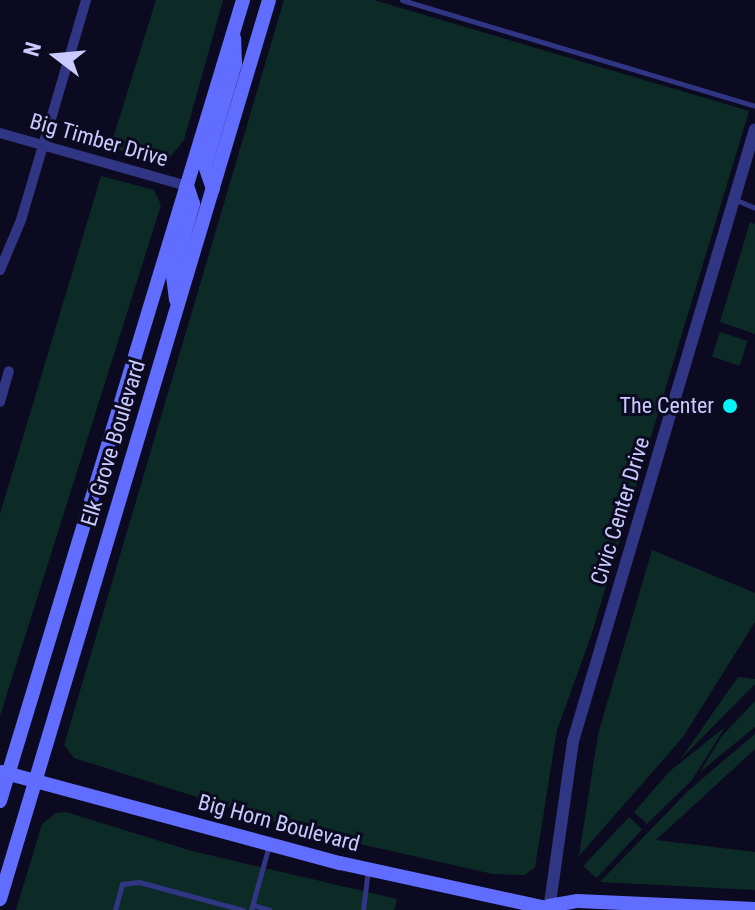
<!DOCTYPE html>
<style>
body{margin:0}
#map{position:relative;width:755px;height:910px;overflow:hidden;background:#0c0a20;font-family:"Roboto Condensed",sans-serif}
div>[style]{position:absolute}
[style*='--x']{left:calc(var(--x)*1px);top:calc(var(--y)*1px);width:calc(var(--w)*1px);rotate:calc(var(--a)*1deg)}
.green>*{inset:0;background:#0d2b26;transform-origin:0 0}
.service>*{height:5px;margin:-2.5px;padding:0 2.5px;transform-origin:2.5px;border-radius:2.5px;background:#313684}
.minor>*{height:10px;margin:-5px;padding:0 5px;transform-origin:5px;border-radius:5px;background:#313684}
.tertiary>*{height:12px;margin:-6px;padding:0 6px;transform-origin:6px;border-radius:6px;background:#313684}
.secondary>*{height:14px;margin:-7px;padding:0 7px;transform-origin:7px;border-radius:7px;background:#616dff}
.dots>*{width:22px;height:22px;translate:-50% -50%;box-sizing:border-box;border:4px solid #0c0a20;border-radius:50%}
span{translate:-50% -50%;white-space:nowrap;text-align:center;line-height:1.15;-webkit-text-stroke:6px #0c0a20;paint-order:stroke}
.street-label{font-size:22px;color:#cacaff}
.poi-label{font-size:22px;color:#cacaff}
.right{translate:-100% -50%;text-align:right}
.north{position:absolute;left:16px;top:16px;width:80px;height:80px;-webkit-text-stroke:6px #0c0a20;paint-order:stroke;rotate:286deg;font-size:22px;font-weight:700;line-height:32px;text-align:center;color:#cacaff}
.north::after{content:'';display:block;margin:auto;width:28px;height:36px;background:#cacaff;clip-path:polygon(50% 0,100% 100%,50% 72%,0 100%)}
</style>
<div id="map">
<div class="green">
<i style="clip-path:polygon(156px 0,223px 0,184px 140px,165px 163px,110px 148px)"></i>
<i style="clip-path:polygon(284px 0,374px 0,749px 111px,591px 636px,557px 730px,535px 867px,525px 875px,493px 874px,307px 832px,74px 758px,64px 745px)"></i>
<i style="clip-path:polygon(101px 176px,154px 190px,161px 205px,0 716px,0 514px)"></i>
<i style="clip-path:polygon(750px 222px,755px 224px,755px 334px,720px 322px)"></i>
<i style="left:720px;top:332px;width:29px;height:26px;rotate:18deg"></i>
<i style="clip-path:polygon(652px 550px,755px 593px,755px 622px,683px 737px,579px 856px,598px 734px)"></i>
<i style="clip-path:polygon(738px 677px,755px 679px,755px 684px,680px 760px)"></i>
<i style="clip-path:polygon(755px 701px,755px 727px,700px 772px,722px 736px)"></i>
<i style="clip-path:polygon(725px 727px,692px 780px,647px 824px,634px 812px,670px 771px)"></i>
<i style="clip-path:polygon(755px 734px,755px 749px,656px 840px,755px 852px,755px 890px,600px 882px,688px 791px)"></i>
<i style="clip-path:polygon(66px 812px,192px 851px,397px 899px,394px 910px,16px 910px,42px 824px,56px 813px)"></i>
<i style="left:629px;top:817px;width:18px;height:67px;rotate:43deg"></i>
</div>
<div class="service">
<i style="--x:402;--y:0;--w:369;--a:16.7"></i>
<i style="--x:734;--y:199;--w:23;--a:23"></i>
<i style="--x:253;--y:905;--w:17;--a:17"></i>
<i style="--x:115;--y:910;--w:27;--a:-75"></i>
<i style="--x:122;--y:884;--w:17;--a:-7"></i>
<i style="--x:139;--y:882;--w:108;--a:15.1"></i>
<i style="--x:251;--y:910;--w:67;--a:-74.5"></i>
<i style="--x:363;--y:910;--w:39;--a:-83"></i>
</div>
<div class="minor">
<i style="--x:0;--y:133;--w:194;--a:15.8"></i>
<i style="--x:0;--y:270;--w:54;--a:-67.2"></i>
<i style="--x:21;--y:220;--w:229;--a:-73.5"></i>
<i style="--x:0;--y:402;--w:32;--a:-74"></i>
</div>
<div class="tertiary">
<i style="--x:549;--y:910;--w:171;--a:-81.9"></i>
<i style="--x:573;--y:741;--w:638;--a:-73.44"></i>
</div>
<div class="secondary">
<i style="--x:213;--y:189;--w:24;--a:-109"></i>
<i style="--x:205;--y:166;--w:106;--a:-73.6"></i>
<i style="--x:235;--y:64;--w:26;--a:-92"></i>
<i style="--x:176;--y:300;--w:24;--a:-97"></i>
<i style="--x:173;--y:276;--w:75;--a:-74.5"></i>
<i style="--x:193;--y:204;--w:19;--a:-108"></i>
<i style="--x:2;--y:772;--w:350;--a:15.1"></i>
<i style="--x:340;--y:863;--w:221;--a:12.3"></i>
<i style="--x:0;--y:801;--w:837;--a:-73.12"></i>
<i style="--x:0;--y:899;--w:938;--a:-73.34"></i>
<i style="--x:549;--y:906;--w:29;--a:-10"></i>
<i style="--x:578;--y:901;--w:177;--a:2.6"></i>
</div>
<div class="dots">
<i style="left:730px;top:406px;background:#00f5f4"></i>
</div>
<div class="street-label">
<span style="left:99px;top:140px;rotate:16deg">Big Timber Drive</span>
<span style="left:113px;top:443px;rotate:-73deg">Elk Grove Boulevard</span>
<span style="left:620px;top:511px;rotate:-73deg">Civic Center Drive</span>
<span style="left:279px;top:823px;rotate:15deg">Big Horn Boulevard</span>
</div>
<div class="poi-label">
<span class="right" style="left:714px;top:406px">The Center</span>
</div>
<div class="north">N</div>
</div>
